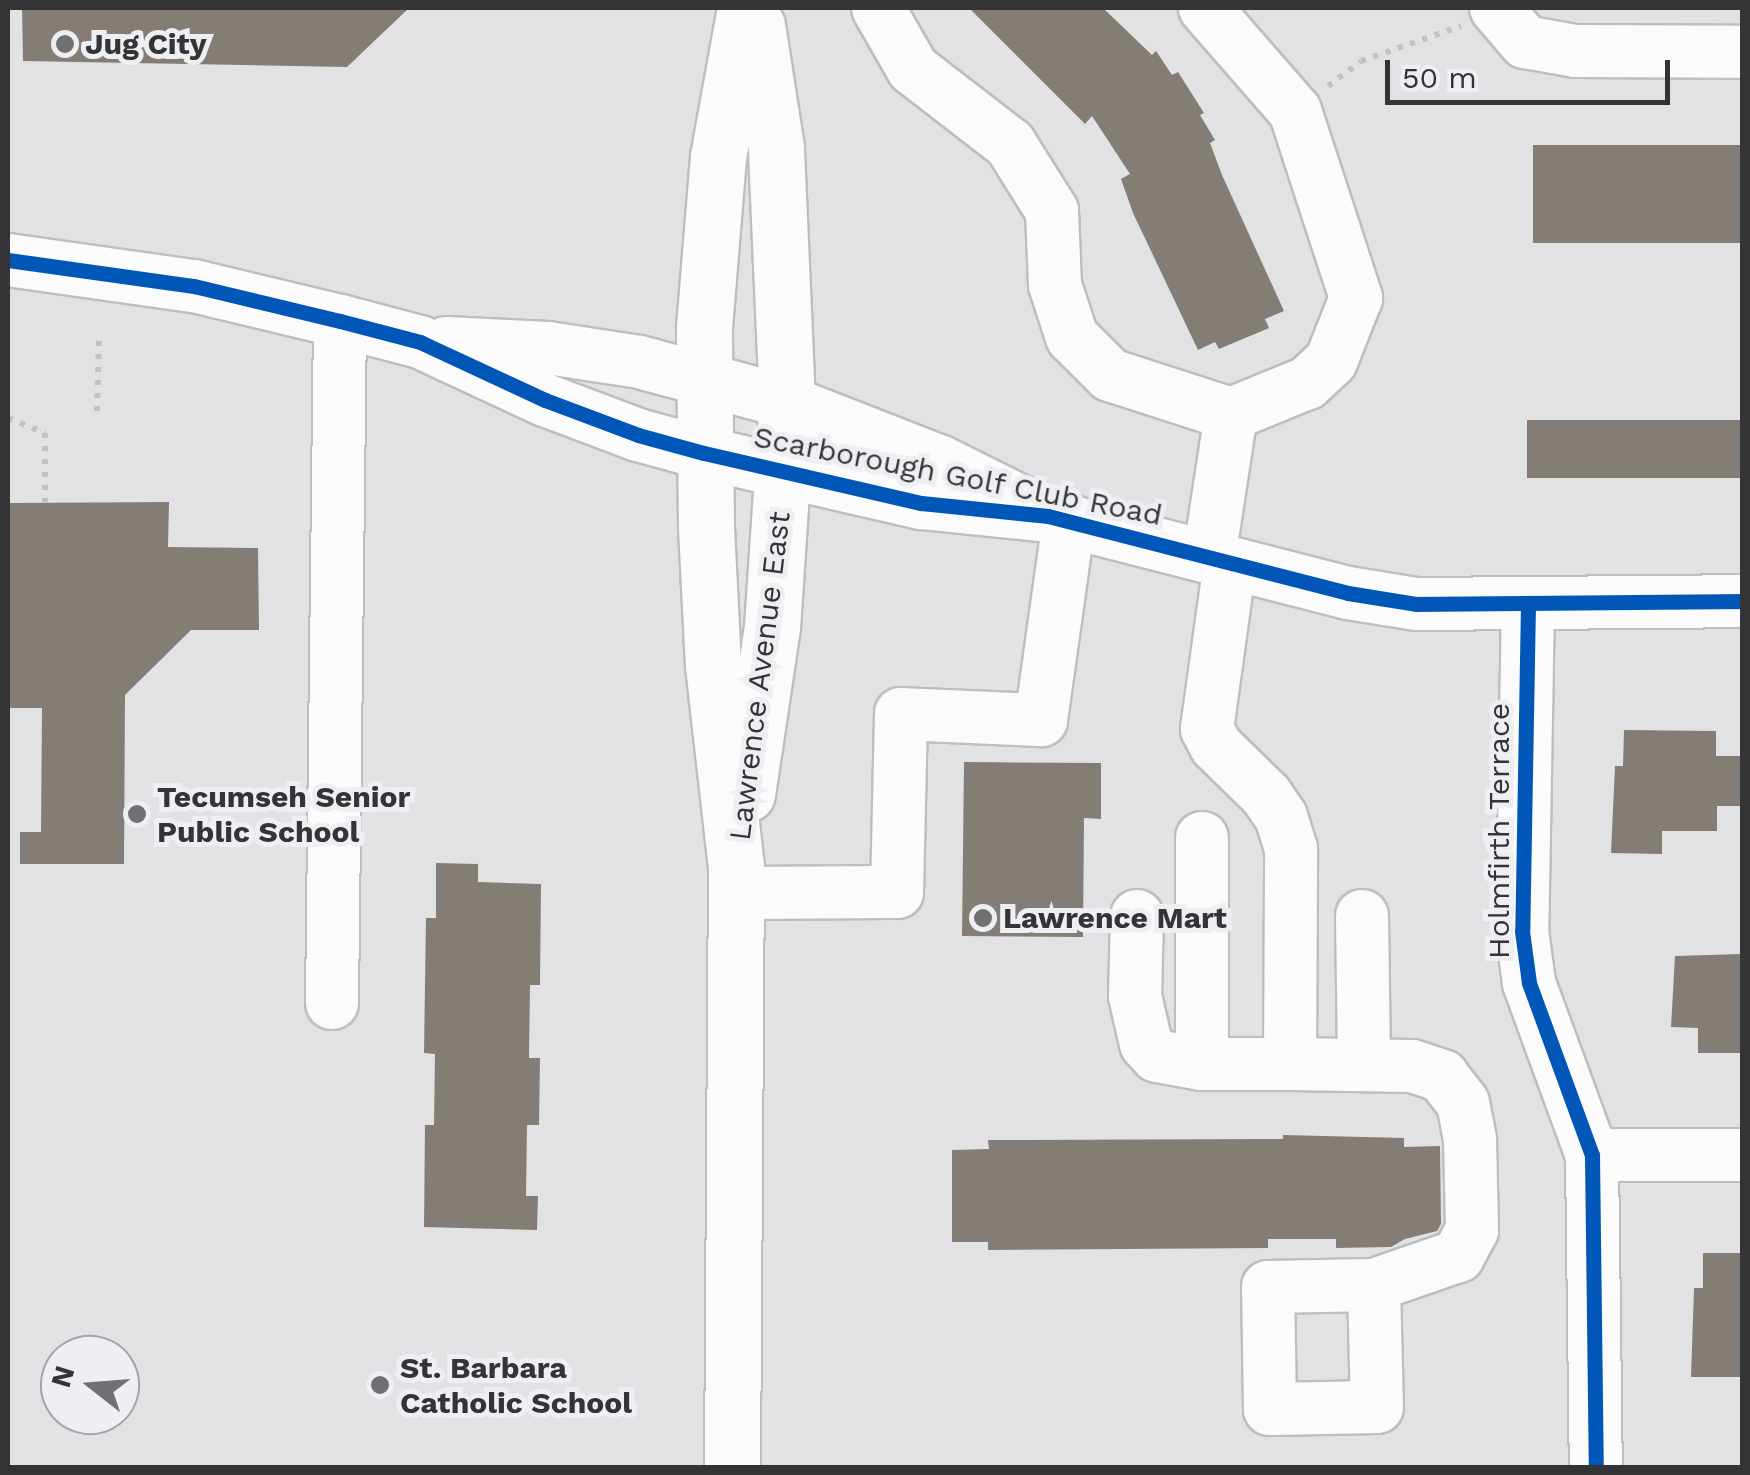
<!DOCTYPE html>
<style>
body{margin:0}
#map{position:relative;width:1750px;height:1475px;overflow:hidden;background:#e2e2e4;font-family:"Work Sans",sans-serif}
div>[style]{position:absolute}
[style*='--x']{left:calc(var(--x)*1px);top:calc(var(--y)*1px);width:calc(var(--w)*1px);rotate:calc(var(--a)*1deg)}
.building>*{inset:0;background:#847d75;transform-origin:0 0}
.path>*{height:6px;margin-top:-3px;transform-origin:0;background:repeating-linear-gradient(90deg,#c2c2c4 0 5px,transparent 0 13px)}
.roads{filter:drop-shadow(2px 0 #bdbebf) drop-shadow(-2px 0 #bdbebf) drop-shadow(0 2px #bdbebf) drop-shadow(0 -2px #bdbebf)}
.minor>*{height:52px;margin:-26px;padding:0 26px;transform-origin:26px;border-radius:26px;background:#fbfbfb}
.major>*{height:55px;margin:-27.5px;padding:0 27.5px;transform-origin:27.5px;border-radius:27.5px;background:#fbfbfb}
.cycleway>*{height:15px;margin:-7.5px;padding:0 7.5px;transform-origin:7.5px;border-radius:7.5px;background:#0057b8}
.dots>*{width:28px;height:28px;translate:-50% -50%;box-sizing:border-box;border:5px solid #eeeff3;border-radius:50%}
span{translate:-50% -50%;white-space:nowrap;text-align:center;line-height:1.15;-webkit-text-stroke:10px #eeeff3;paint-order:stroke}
.poi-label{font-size:30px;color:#343436;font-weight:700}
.left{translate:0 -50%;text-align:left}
.street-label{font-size:30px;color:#343436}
.frame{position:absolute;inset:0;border:10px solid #343436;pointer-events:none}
.north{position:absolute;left:40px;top:1335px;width:100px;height:100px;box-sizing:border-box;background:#eeeff3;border:2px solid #a4a4a7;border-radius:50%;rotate:287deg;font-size:28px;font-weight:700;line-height:40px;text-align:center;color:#343436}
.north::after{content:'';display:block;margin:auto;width:35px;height:45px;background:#717173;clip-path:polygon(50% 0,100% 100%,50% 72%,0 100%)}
.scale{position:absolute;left:1385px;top:60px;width:285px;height:45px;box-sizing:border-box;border:5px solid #343436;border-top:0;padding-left:12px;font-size:30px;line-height:35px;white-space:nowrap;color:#343436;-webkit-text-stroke:8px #eeeff3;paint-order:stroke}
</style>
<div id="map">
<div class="building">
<i style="clip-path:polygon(22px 8px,409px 8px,347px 67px,23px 61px)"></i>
<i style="clip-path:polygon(969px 8px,1103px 8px,1152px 55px,1156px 51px,1172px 75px,1178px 72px,1204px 113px,1200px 115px,1215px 140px,1210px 143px,1222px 175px,1284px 311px,1265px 319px,1269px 328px,1219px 349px,1215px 342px,1198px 350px,1133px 213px,1121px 179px,1130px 174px,1092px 116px,1085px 124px)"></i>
<i style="left:1533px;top:145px;width:209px;height:98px"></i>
<i style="left:1527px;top:420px;width:215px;height:58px"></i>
<i style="clip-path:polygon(169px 502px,168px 547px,258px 548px,259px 630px,191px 630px,125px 695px,124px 864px,20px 864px,20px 832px,41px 832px,42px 708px,8px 708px,8px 503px)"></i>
<i style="clip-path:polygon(1624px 730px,1716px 731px,1716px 756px,1742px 756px,1742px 806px,1717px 806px,1717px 831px,1662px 831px,1662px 854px,1611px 853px,1615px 766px,1623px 766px)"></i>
<i style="clip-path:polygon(964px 762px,1101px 763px,1101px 819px,1084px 818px,1083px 937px,962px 936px)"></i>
<i style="clip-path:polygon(436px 863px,478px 864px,478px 882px,541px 884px,540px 985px,530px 985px,529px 1058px,540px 1058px,539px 1125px,527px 1125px,526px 1196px,538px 1196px,537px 1230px,424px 1227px,425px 1125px,434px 1125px,435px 1054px,424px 1053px,426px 918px,436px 918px)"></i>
<i style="clip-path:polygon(1742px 954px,1742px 1053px,1698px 1053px,1698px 1028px,1671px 1027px,1675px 956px)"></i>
<i style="clip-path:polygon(1283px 1135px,1404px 1138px,1404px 1147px,1440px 1146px,1441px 1224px,1437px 1231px,1405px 1239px,1391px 1247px,1336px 1248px,1336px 1239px,1268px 1239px,1268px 1248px,988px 1250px,988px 1242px,952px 1242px,952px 1150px,989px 1149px,988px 1140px,1283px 1139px)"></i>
<i style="clip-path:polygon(1703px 1253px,1742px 1253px,1742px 1377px,1691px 1377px,1694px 1288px,1703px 1288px)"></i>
</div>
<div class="path">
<i style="--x:1328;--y:86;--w:41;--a:-37.1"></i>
<i style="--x:1361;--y:61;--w:106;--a:-19.3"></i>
<i style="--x:97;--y:411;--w:71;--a:-88.4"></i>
<i style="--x:8;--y:418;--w:40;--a:22"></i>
<i style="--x:45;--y:433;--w:69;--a:90"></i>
</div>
<div class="roads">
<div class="minor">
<i style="--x:878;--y:8;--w:70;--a:60.2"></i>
<i style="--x:913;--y:69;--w:123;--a:37.7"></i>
<i style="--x:1010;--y:144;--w:79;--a:57.9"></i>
<i style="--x:1052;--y:211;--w:74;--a:87.7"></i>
<i style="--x:1055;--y:285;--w:55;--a:71.9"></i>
<i style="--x:1072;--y:337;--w:54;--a:45"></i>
<i style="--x:1110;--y:375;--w:127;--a:17.9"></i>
<i style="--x:1231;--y:414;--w:145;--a:98.7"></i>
<i style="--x:1205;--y:8;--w:137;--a:48.9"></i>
<i style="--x:1295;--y:111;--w:197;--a:71.9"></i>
<i style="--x:1356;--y:298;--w:68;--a:111.6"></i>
<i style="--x:1331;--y:361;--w:33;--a:137"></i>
<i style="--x:1307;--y:383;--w:82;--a:157.8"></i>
<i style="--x:1496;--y:8;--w:45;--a:49.5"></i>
<i style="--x:1525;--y:42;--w:51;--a:10.2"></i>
<i style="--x:1575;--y:51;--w:167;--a:0.3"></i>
<i style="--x:8;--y:260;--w:188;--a:8"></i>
<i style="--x:194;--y:286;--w:150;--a:13.5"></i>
<i style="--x:340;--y:321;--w:83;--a:14.7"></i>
<i style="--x:420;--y:342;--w:138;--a:24.9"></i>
<i style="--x:545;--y:400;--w:99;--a:20.6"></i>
<i style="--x:638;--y:435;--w:68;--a:15.3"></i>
<i style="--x:704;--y:453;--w:223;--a:13"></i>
<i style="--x:921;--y:503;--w:128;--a:5.8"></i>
<i style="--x:1048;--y:516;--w:310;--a:14.4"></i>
<i style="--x:1348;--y:593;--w:70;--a:9.1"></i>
<i style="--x:1417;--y:604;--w:325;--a:-0.5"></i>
<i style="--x:446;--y:343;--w:102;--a:2.8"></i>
<i style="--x:548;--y:348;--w:92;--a:8.7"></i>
<i style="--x:639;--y:362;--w:153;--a:15.1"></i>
<i style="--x:787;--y:402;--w:165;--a:21.3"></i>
<i style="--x:941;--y:462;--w:89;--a:26.6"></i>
<i style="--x:1528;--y:603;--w:328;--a:91"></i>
<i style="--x:1522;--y:931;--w:52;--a:82.3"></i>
<i style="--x:1529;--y:983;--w:183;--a:69.9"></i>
<i style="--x:1592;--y:1155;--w:313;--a:89.3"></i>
<i style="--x:1202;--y:838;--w:226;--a:90"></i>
<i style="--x:1202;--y:1064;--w:88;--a:0"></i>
<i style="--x:1290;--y:1064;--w:215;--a:-89.7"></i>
<i style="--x:1291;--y:849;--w:34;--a:-107"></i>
<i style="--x:1281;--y:817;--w:27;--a:-124"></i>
<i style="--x:1266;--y:795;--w:70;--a:-135.6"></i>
<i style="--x:1216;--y:746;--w:19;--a:-118"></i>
<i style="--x:1207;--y:729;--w:167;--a:-82.1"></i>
<i style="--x:736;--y:893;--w:161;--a:-0.4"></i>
<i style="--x:897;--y:892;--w:178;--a:-88.7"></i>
<i style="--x:901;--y:714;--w:140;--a:2.5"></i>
<i style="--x:1041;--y:720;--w:202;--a:-82"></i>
<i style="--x:1137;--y:916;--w:80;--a:91.4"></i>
<i style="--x:1135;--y:996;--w:49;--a:77.1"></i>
<i style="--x:1146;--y:1044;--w:16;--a:47"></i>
<i style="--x:1157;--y:1056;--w:46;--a:10.1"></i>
<i style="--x:1362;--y:916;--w:149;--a:89.2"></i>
<i style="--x:332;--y:1003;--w:682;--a:-89.33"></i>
<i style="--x:1290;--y:1064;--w:122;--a:0.9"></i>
<i style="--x:1412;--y:1066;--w:32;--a:18"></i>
<i style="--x:1442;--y:1076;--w:34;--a:52"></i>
<i style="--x:1463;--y:1103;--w:38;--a:79"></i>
<i style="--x:1470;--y:1140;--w:90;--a:88.7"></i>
<i style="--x:1472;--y:1230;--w:30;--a:118"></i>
<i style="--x:1458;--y:1256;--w:89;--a:161"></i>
<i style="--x:1374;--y:1285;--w:122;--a:88.6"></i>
<i style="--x:1377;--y:1407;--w:107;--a:178.9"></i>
<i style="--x:1270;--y:1409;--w:122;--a:-90.9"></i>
<i style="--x:1268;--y:1287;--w:106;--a:-1.1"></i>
<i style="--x:1592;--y:1155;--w:150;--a:0"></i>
</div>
<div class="major">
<i style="--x:747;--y:794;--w:169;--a:-81.5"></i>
<i style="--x:772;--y:627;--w:225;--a:-86.2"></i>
<i style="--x:787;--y:402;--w:254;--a:-92.5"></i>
<i style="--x:776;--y:148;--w:124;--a:-98.8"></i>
<i style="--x:732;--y:1468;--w:601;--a:-89.62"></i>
<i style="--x:736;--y:867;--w:202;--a:-96.5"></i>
<i style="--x:713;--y:666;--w:139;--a:-92.9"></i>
<i style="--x:706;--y:527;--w:200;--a:-90.6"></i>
<i style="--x:704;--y:327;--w:171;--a:-85.3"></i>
<i style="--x:718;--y:157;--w:151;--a:-79.7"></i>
</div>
</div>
<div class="cycleway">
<i style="--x:8;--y:260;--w:188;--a:8"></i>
<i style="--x:194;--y:286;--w:150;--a:13.5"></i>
<i style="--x:340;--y:321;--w:83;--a:14.7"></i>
<i style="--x:420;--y:342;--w:138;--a:24.9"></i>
<i style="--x:545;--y:400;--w:99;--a:20.6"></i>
<i style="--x:638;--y:435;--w:68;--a:15.3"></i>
<i style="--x:704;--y:453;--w:223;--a:13"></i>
<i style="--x:921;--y:503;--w:128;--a:5.8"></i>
<i style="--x:1048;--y:516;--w:310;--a:14.4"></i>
<i style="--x:1348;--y:593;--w:70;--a:9.1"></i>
<i style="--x:1417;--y:604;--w:325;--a:-0.5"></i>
<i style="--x:1528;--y:603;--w:328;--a:91"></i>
<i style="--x:1522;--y:931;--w:52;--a:82.3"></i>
<i style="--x:1529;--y:983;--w:183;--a:69.9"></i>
<i style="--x:1592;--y:1155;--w:313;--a:89.3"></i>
</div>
<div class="dots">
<i style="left:65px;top:44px;background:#717173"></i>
<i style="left:137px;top:814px;background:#717173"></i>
<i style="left:983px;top:918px;background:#717173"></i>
<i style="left:380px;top:1385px;background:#717173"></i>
</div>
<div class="poi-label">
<span class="left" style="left:85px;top:44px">Jug City</span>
<span class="left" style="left:157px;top:814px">Tecumseh Senior<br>Public School</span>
<span class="left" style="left:1003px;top:918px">Lawrence Mart</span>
<span class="left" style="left:400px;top:1385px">St. Barbara<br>Catholic School</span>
</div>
<div class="street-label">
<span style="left:958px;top:476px;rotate:11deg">Scarborough Golf Club Road</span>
<span style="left:760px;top:676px;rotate:-83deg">Lawrence Avenue East</span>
<span style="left:1499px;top:831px;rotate:-90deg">Holmfirth Terrace</span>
</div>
<div class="frame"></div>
<div class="north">N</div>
<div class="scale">50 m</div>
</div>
